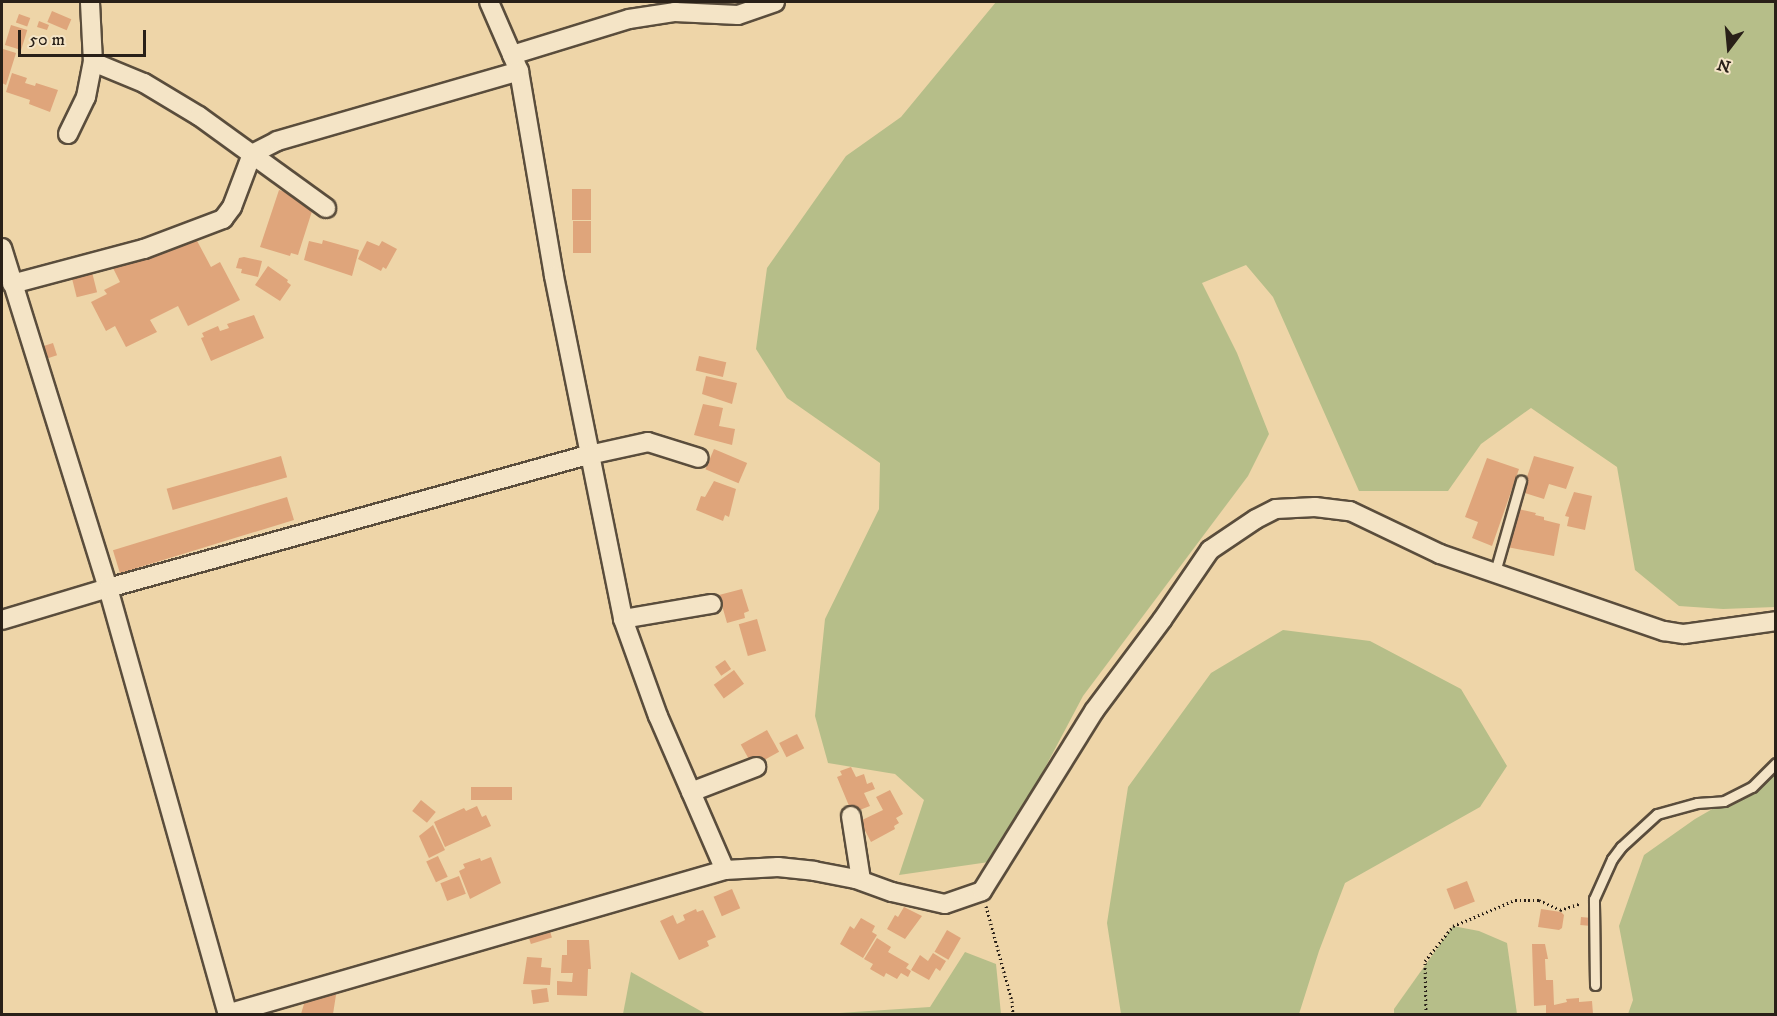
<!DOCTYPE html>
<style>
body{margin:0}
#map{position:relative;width:1777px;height:1016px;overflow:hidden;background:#eed5a8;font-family:"IM FELL DW Pica",serif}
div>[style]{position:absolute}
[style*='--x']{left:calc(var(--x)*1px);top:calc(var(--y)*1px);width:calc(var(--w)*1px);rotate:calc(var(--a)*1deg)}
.green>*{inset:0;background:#b6be89}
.building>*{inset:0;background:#dfa57b;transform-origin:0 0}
.path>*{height:3px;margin-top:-1.5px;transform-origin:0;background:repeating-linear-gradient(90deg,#292018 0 1.5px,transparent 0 4.5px)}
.roads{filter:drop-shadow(2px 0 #5a4d3c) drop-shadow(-2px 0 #5a4d3c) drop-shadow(0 2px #5a4d3c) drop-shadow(0 -2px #5a4d3c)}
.service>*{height:9px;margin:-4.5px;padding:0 4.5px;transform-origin:4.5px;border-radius:4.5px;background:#f4e4c6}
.minor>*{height:18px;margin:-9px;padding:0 9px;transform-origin:9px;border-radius:9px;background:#f4e4c6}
span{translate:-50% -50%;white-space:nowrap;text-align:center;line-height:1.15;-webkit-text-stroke:4.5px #f4e4c6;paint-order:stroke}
.frame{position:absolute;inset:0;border:3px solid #292018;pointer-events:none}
.north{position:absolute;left:1699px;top:18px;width:60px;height:60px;-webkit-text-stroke:4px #f4e4c6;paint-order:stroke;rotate:196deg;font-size:16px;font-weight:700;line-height:24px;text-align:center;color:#292018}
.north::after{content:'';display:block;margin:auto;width:21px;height:27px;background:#292018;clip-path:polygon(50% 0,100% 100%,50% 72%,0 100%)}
.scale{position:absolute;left:18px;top:30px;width:128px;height:27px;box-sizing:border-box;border:3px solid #292018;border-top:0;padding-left:8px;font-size:18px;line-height:21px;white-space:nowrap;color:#292018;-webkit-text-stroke:4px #f4e4c6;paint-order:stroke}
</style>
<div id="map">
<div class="green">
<i style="clip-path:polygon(996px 2px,1775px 2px,1775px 607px,1723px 609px,1679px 606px,1635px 570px,1617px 467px,1531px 408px,1481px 444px,1448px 491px,1359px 491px,1273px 297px,1246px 265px,1202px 283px,1237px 353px,1269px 434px,1248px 476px,1083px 696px,1029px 798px,989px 862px,899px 875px,924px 800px,895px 774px,828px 763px,815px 716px,825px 619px,879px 509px,880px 463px,787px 398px,756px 349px,767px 268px,846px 156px,901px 117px)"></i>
<i style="clip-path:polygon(1283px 630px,1370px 641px,1461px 689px,1507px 766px,1480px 807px,1345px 883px,1319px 951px,1299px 1014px,1121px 1014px,1107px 923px,1128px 787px,1211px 673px)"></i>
<i style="clip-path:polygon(1775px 773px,1775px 1014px,1628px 1014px,1633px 1000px,1619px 926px,1644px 855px,1695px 819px)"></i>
<i style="clip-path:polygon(1453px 926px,1479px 931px,1507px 943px,1517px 1014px,1394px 1014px,1394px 1009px)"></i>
<i style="clip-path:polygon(965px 952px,996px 964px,1001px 1014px,824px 1014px,930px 1007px)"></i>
<i style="clip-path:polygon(631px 972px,706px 1014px,623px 1014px)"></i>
</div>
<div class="building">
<i style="left:52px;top:11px;width:21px;height:12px;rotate:23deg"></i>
<i style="left:19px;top:14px;width:12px;height:9px;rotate:20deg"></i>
<i style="clip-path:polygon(39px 21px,49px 25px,47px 30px,37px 27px)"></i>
<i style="left:11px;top:25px;width:17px;height:21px;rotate:17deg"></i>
<i style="clip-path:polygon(3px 49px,16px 53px,6px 85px,2px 83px)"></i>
<i style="clip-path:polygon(12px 73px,27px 78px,25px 83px,35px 86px,36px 83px,58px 90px,50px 112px,29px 104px,30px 100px,6px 92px)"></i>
<i style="left:572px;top:189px;width:19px;height:31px"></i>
<i style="clip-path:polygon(279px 190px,307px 199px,314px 205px,298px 255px,291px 253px,290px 256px,260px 247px)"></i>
<i style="left:573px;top:221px;width:18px;height:32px"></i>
<i style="clip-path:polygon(195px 237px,211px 267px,220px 262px,240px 300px,188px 326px,178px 306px,150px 320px,157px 332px,126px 347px,115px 326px,106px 331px,91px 302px,107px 294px,104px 290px,120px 282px,113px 268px,142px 253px)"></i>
<i style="clip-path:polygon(323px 240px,359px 250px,352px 276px,304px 260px,309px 241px,322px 244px)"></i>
<i style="clip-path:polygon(367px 241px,379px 246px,382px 241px,397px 249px,386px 269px,383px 267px,381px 271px,358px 259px)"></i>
<i style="clip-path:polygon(244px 257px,262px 261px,258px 277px,241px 273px,242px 269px,236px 268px,239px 258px)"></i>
<i style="clip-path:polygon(268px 266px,288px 280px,287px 282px,291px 285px,280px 301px,255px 285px)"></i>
<i style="left:91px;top:268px;width:25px;height:21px;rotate:76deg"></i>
<i style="clip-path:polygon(254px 315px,264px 338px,211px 361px,201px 338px,204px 337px,202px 333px,218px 326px,220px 331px,229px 328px,227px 324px)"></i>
<i style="left:53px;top:343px;width:13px;height:17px;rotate:72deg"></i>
<i style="left:699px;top:356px;width:28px;height:15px;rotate:13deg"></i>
<i style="clip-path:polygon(706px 376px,737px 383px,732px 404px,702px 394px)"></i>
<i style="clip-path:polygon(703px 404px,723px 408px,719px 426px,735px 429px,732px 445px,694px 435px)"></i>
<i style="left:714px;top:449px;width:36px;height:22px;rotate:23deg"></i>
<i style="left:281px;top:456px;width:22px;height:119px;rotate:74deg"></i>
<i style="clip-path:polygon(1534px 456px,1574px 467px,1566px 489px,1549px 484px,1544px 499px,1522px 492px)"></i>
<i style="clip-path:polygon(1487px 458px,1519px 469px,1492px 546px,1472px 538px,1478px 522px,1465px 517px)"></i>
<i style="clip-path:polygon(714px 481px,736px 489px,729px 517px,725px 515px,723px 521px,696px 510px,701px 496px,705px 497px)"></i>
<i style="clip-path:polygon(1574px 492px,1592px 496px,1585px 530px,1567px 526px,1569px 517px,1565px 516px)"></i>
<i style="left:287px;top:497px;width:24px;height:182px;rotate:73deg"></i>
<i style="clip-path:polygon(1518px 509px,1536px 513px,1535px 515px,1544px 517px,1544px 520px,1560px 524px,1554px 556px,1507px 547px)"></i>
<i style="clip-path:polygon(742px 589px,749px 611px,744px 613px,745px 618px,727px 623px,719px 595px)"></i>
<i style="left:757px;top:619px;width:33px;height:19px;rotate:74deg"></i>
<i style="left:725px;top:660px;width:11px;height:12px;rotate:56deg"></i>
<i style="left:734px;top:670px;width:17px;height:25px;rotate:54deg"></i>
<i style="left:767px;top:730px;width:25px;height:30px;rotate:61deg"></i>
<i style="left:797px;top:734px;width:16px;height:20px;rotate:63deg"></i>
<i style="clip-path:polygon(851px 767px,856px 777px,864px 774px,867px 784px,872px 782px,875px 789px,864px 793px,870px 806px,852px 813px,837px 777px,842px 775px,840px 771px)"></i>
<i style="left:512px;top:787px;width:13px;height:41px;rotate:90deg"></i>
<i style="clip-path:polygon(890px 790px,903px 814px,896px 818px,899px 823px,894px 826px,895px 829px,871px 842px,860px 821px,883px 810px,876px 797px)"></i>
<i style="left:421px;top:800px;width:19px;height:14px;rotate:39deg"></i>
<i style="clip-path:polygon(477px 806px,482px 817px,486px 815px,491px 826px,445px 847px,434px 822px,464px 808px,466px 811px)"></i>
<i style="clip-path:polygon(433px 825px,445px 850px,429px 858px,419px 836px)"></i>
<i style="left:438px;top:856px;width:23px;height:13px;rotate:65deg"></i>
<i style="clip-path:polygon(491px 857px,501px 883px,470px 899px,459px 871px,465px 868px,463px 864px,480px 858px,481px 861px)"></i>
<i style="left:459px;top:876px;width:19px;height:20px;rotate:69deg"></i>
<i style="left:1467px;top:881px;width:22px;height:22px;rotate:69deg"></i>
<i style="left:732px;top:889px;width:21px;height:20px;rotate:67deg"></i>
<i style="clip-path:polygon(904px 907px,922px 916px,905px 939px,887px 929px,895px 915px,898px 917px)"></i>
<i style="clip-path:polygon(696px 909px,697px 912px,703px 910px,716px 937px,707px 941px,709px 946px,679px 960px,660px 921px,673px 915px,677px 924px,685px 920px,683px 915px)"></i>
<i style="clip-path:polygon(1541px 909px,1561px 912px,1564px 915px,1562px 928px,1559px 930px,1538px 927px)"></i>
<i style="left:1581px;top:917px;width:11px;height:8px;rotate:5deg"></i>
<i style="clip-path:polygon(861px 918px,875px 926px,872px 932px,877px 935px,863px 958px,840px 944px,850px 926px,854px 929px)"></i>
<i style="left:549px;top:928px;width:10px;height:22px;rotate:73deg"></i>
<i style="left:947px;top:930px;width:16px;height:25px;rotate:30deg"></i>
<i style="clip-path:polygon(877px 938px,891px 947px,888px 952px,909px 964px,906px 968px,911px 971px,908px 977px,901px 973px,897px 979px,886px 973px,884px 977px,870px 969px,873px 964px,864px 959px)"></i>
<i style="clip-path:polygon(567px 940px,589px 940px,591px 969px,588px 969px,587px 996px,557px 995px,557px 981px,572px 982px,573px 973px,561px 973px,562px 955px,567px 955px)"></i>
<i style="clip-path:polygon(1532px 944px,1545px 944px,1548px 959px,1545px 959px,1546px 980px,1553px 980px,1554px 1005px,1567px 1002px,1566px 999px,1579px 998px,1579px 1002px,1592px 1001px,1593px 1014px,1546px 1014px,1546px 1005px,1534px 1006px)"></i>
<i style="clip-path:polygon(933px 953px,946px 961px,940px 971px,936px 968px,929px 980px,911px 970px,920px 955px,928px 961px)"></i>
<i style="clip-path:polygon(527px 957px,542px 958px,541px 967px,551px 968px,550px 985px,523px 984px)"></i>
<i style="left:547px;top:988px;width:14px;height:16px;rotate:82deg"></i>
<i style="clip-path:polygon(321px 990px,336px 995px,333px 1014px,301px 1014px,306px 997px,313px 999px,314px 995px)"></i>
</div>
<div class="path">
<i style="--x:986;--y:906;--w:98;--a:74.7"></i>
<i style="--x:1012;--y:1001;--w:13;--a:86"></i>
<i style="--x:1426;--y:1014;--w:53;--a:-91.1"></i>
<i style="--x:1425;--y:961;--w:45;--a:-51.3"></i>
<i style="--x:1453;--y:926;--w:67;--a:-22.8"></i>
<i style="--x:1515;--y:900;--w:24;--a:0"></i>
<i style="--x:1539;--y:900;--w:23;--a:25"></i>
<i style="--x:1560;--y:910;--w:22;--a:-18"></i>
</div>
<div class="roads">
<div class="service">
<i style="--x:1495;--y:572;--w:95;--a:-74.1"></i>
<i style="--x:1595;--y:985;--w:86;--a:-90.7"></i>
<i style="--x:1594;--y:899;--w:44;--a:-65.8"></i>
<i style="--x:1612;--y:859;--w:15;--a:-53"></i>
<i style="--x:1621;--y:847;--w:49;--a:-42.5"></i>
<i style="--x:1657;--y:814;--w:41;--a:-15.4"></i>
<i style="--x:1697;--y:803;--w:27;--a:-4"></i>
<i style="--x:1724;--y:801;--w:31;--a:-27"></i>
<i style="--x:1752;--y:787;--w:34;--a:-45"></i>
</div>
<div class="minor">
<i style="--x:489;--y:2;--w:75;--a:66.5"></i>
<i style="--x:519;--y:71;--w:208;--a:80.3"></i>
<i style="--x:554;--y:276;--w:350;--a:78.6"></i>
<i style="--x:623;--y:619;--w:103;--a:70.2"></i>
<i style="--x:658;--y:716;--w:168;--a:66.5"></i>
<i style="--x:512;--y:55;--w:122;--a:-17.1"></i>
<i style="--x:629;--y:19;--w:47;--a:-8.7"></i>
<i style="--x:675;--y:12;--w:63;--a:2.7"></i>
<i style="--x:738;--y:15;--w:39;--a:-19"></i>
<i style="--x:93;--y:62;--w:55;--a:22.4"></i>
<i style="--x:144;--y:83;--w:64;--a:31"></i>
<i style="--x:199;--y:116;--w:157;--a:35.9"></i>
<i style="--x:68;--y:134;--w:41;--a:-64.1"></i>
<i style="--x:86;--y:97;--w:36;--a:-79"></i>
<i style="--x:93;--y:62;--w:60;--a:-92.9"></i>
<i style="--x:2;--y:248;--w:356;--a:72.7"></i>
<i style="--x:108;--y:588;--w:443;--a:74.3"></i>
<i style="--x:12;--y:284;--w:137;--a:-14.9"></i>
<i style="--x:144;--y:249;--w:85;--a:-20.8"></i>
<i style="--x:223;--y:219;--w:15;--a:-53"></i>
<i style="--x:232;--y:207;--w:57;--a:-69.3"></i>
<i style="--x:252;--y:154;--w:28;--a:-27"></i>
<i style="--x:277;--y:141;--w:252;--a:-16.1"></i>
<i style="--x:623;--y:619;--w:90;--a:-9.6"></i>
<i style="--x:2;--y:620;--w:111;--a:-16.8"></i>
<i style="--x:108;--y:588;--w:499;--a:-15.5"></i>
<i style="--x:589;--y:455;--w:60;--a:-12.4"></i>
<i style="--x:648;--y:442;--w:53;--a:17.4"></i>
<i style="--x:691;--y:792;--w:70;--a:-21"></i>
<i style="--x:851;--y:816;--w:65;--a:81.1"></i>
<i style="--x:227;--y:1014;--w:518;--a:-16.13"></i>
<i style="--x:725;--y:870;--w:53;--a:-3.2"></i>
<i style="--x:778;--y:867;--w:36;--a:6"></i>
<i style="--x:814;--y:871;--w:43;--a:10.8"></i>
<i style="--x:856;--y:879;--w:38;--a:20"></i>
<i style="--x:892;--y:892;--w:54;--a:12.8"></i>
<i style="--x:945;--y:904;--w:39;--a:-19"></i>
<i style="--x:982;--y:891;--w:212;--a:-58.1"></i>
<i style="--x:1094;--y:711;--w:114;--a:-53.2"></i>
<i style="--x:1162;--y:620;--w:85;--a:-55.6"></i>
<i style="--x:1210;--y:550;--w:55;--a:-34"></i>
<i style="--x:1256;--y:519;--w:22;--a:-27"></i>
<i style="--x:1276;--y:509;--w:39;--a:-3"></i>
<i style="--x:1315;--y:507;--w:35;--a:7"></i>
<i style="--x:1350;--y:511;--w:100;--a:25.5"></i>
<i style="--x:1440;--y:554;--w:237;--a:19"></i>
<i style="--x:1664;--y:631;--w:20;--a:9"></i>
<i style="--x:1684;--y:634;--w:93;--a:-8"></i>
</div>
</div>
<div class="frame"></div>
<div class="north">N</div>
<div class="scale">50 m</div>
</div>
